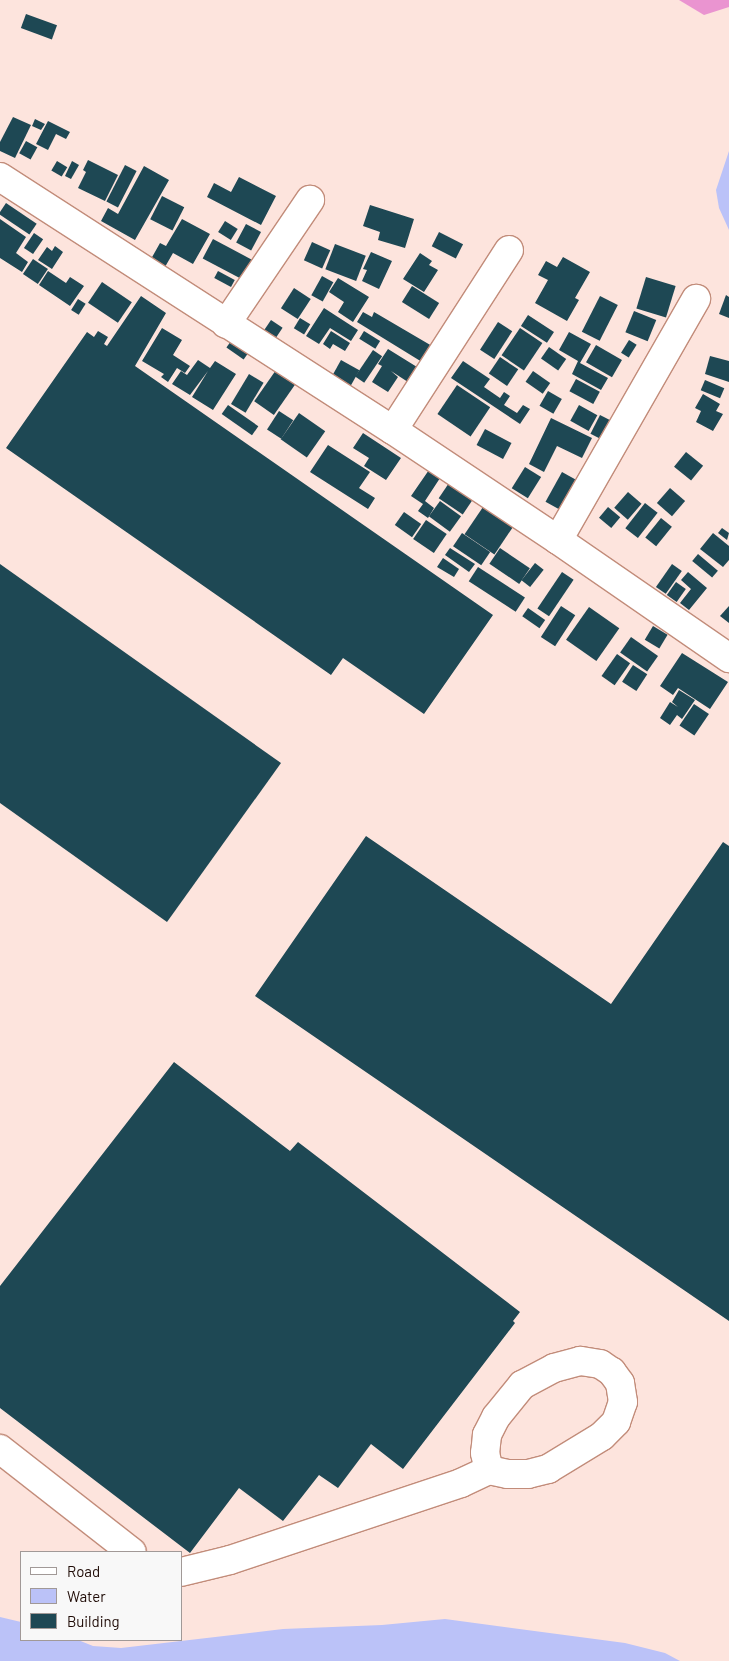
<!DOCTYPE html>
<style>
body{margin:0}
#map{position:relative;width:729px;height:1661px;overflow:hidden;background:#fde4dd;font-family:Barlow,sans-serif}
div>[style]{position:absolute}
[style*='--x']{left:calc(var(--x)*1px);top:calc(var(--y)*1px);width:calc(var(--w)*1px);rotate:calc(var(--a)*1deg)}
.forest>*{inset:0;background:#ea94d0}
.water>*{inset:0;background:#bbc2f8}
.building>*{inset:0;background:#1e4854;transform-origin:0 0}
.roads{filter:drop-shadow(1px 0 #c28c7a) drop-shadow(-1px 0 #c28c7a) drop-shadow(0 1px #c28c7a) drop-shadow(0 -1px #c28c7a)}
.minor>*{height:28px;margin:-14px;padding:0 14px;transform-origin:14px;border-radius:14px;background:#fff}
span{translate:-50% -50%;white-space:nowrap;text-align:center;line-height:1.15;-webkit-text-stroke:5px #f8f8f8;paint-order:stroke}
.legend{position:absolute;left:20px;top:1551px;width:162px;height:90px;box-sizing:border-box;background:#f8f8f8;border:1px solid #a19997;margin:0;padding:6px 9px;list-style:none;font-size:15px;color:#1f0b06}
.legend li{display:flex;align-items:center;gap:10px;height:25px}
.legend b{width:25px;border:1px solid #a19997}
</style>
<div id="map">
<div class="forest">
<i style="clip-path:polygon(679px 0,729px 0,729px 7px,704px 15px)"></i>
</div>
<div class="water">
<i style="clip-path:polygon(729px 151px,729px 230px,719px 208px,716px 190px)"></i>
<i style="clip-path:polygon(0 1617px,21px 1622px,21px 1640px,78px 1640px,93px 1646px,121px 1648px,283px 1629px,382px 1625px,445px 1619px,625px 1643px,665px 1653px,680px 1661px,0 1661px)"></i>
</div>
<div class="building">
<i style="left:26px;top:14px;width:33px;height:15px;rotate:20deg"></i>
<i style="clip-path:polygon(13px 117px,31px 125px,15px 158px,0 151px,0 142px)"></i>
<i style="clip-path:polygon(35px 119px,45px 124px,41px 130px,32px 126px)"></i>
<i style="clip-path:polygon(48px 121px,70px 132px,66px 139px,56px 134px,48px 150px,36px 144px)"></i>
<i style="left:26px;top:141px;width:13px;height:14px;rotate:29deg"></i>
<i style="clip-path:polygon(88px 160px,118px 175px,105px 201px,78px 188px,86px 172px,83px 170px)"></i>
<i style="left:57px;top:161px;width:12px;height:11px;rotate:31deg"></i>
<i style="clip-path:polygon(72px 161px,79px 165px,71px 179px,65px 176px)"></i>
<i style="left:125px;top:165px;width:13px;height:41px;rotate:27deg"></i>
<i style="clip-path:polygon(144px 166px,169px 180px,135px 240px,101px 221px,108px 208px,118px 214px)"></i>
<i style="clip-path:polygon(239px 177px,276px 196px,261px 225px,207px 197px,214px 183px,231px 192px)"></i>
<i style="left:162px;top:196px;width:25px;height:26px;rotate:27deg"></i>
<i style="left:6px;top:203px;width:37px;height:13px;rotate:34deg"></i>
<i style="clip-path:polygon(370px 205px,414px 219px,405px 248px,378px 240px,380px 232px,363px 226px)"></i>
<i style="clip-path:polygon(0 219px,26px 237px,16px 253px,28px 262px,22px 272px,0 258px)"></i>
<i style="clip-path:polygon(182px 219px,210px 234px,193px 264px,173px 253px,165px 267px,151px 259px,160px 243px,166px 246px)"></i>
<i style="left:225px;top:221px;width:15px;height:13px;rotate:32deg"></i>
<i style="left:246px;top:224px;width:17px;height:21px;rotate:28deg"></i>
<i style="left:439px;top:232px;width:27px;height:16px;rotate:27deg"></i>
<i style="left:34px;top:233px;width:11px;height:18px;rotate:34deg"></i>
<i style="left:213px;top:239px;width:44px;height:22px;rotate:28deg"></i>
<i style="left:312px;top:242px;width:20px;height:20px;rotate:24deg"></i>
<i style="left:335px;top:244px;width:33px;height:27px;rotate:21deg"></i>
<i style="clip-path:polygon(55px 246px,63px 252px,52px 269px,38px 260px,47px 247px,52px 251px)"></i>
<i style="clip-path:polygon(371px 252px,392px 261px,379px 289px,362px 281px,367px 270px,363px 269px)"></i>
<i style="clip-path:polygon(420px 253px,432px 261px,429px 265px,438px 270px,424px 292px,403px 279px)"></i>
<i style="clip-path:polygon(563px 257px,590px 272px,575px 298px,579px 300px,567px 321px,535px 303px,548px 280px,538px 275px,546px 261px,557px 267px)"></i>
<i style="left:33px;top:259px;width:18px;height:18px;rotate:34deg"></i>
<i style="clip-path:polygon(48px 271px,66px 283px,70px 277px,84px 286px,70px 306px,39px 285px)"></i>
<i style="left:218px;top:271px;width:19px;height:8px;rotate:28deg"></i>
<i style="left:322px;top:276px;width:13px;height:22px;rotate:29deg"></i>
<i style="left:646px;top:277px;width:31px;height:33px;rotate:17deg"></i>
<i style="clip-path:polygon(338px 278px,369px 297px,353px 322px,338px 312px,344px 302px,329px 292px)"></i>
<i style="left:102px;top:282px;width:36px;height:25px;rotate:34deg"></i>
<i style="left:412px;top:286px;width:32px;height:19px;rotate:32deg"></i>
<i style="left:294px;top:288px;width:20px;height:24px;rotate:33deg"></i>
<i style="clip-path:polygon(726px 295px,729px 297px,729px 318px,719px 314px)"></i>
<i style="clip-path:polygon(141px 296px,166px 313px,135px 366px,493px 615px,424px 714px,343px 658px,331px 675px,6px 448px,87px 332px,94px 337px,98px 331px,108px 337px,104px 344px,107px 346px)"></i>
<i style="left:600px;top:296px;width:20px;height:40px;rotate:27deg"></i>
<i style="left:78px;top:299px;width:9px;height:13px;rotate:32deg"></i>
<i style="clip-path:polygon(324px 308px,358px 330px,351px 341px,330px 328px,319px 344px,306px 336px)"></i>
<i style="left:634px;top:311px;width:24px;height:23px;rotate:22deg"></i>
<i style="clip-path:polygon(363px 312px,372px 317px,374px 312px,432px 346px,422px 362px,357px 322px)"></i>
<i style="left:528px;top:315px;width:31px;height:13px;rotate:33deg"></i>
<i style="left:300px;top:318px;width:12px;height:12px;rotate:31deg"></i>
<i style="left:271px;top:320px;width:14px;height:17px;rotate:34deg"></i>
<i style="left:498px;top:322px;width:17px;height:33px;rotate:33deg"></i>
<i style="clip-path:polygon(162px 328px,182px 340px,173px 355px,190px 366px,185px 373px,177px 368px,168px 382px,161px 377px,164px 374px,142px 361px)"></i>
<i style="left:520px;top:328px;width:27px;height:33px;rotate:34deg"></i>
<i style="clip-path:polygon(331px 331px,350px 343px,345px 351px,333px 344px,330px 349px,323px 344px)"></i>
<i style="left:364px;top:331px;width:19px;height:9px;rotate:32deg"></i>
<i style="clip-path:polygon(569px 332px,591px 344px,580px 363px,608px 378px,601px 390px,572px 374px,578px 361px,559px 350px)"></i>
<i style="left:629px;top:340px;width:9px;height:15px;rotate:32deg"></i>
<i style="left:231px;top:341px;width:21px;height:8px;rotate:35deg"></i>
<i style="left:596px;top:345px;width:30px;height:20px;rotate:30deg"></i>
<i style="left:549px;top:347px;width:21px;height:14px;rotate:35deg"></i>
<i style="clip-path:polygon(388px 349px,417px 367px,408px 382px,391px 371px,398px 377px,388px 392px,372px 382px,382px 366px,378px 364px)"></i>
<i style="left:373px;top:350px;width:11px;height:32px;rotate:34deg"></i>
<i style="clip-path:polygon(710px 356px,729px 361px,729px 382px,705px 374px)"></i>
<i style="left:500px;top:357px;width:22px;height:20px;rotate:34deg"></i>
<i style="clip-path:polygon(198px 360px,210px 368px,215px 361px,236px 374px,213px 410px,192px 397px,208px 371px,190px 395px,172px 384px,181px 371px,187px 375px)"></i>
<i style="left:341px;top:360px;width:21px;height:21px;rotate:29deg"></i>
<i style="clip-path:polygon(463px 361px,490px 379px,484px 387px,500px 398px,504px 392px,510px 396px,504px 405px,517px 413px,523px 405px,530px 409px,520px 424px,451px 378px)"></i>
<i style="left:276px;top:370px;width:24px;height:38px;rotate:35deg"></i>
<i style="left:533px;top:371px;width:21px;height:13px;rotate:35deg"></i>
<i style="left:249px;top:374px;width:17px;height:35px;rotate:31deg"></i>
<i style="left:576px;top:379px;width:27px;height:14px;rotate:28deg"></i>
<i style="left:705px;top:380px;width:21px;height:11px;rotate:23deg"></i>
<i style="left:457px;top:385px;width:40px;height:35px;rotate:34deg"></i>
<i style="left:548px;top:391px;width:16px;height:17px;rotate:30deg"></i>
<i style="clip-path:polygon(703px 394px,720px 404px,716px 411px,723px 414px,713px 431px,696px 422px,701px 411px,695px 408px)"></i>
<i style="left:228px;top:405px;width:37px;height:11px;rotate:35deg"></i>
<i style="left:579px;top:405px;width:21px;height:18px;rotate:29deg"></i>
<i style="left:279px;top:411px;width:17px;height:22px;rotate:33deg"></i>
<i style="left:299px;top:413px;width:32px;height:32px;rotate:35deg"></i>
<i style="left:600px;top:415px;width:11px;height:21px;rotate:27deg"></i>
<i style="clip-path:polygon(551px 418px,592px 438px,582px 458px,557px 446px,544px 472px,529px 464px)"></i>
<i style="left:485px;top:429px;width:30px;height:18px;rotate:28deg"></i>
<i style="clip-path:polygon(363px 433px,401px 458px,386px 480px,364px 466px,369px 458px,353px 448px)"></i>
<i style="clip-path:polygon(328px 445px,370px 472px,359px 488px,375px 498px,368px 509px,310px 472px)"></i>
<i style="left:686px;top:452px;width:22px;height:19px;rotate:39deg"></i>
<i style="clip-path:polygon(431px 467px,442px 475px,425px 501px,434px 508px,428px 518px,418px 511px,423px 504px,411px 496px)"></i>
<i style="left:525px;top:467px;width:19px;height:25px;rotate:32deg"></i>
<i style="left:562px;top:472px;width:18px;height:34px;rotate:29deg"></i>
<i style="left:451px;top:480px;width:29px;height:22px;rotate:34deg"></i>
<i style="left:670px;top:488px;width:20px;height:20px;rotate:41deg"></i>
<i style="left:628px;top:492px;width:18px;height:21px;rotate:41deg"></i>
<i style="left:440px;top:501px;width:26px;height:19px;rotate:36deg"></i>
<i style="left:645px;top:503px;width:16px;height:32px;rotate:38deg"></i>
<i style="left:483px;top:507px;width:36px;height:33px;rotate:34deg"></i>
<i style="left:608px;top:507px;width:16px;height:14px;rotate:40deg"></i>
<i style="left:404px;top:512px;width:21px;height:16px;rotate:35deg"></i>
<i style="left:661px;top:518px;width:14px;height:25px;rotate:39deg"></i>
<i style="left:426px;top:520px;width:25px;height:23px;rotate:34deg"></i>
<i style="clip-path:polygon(722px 528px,729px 533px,727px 540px,718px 533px)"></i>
<i style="left:462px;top:533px;width:34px;height:16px;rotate:34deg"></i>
<i style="clip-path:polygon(713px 533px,729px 546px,729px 560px,723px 567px,700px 549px)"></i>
<i style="clip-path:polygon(450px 548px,475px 564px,469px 572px,445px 555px)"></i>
<i style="left:500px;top:548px;width:36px;height:19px;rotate:34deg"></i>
<i style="left:698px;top:554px;width:26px;height:9px;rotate:40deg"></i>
<i style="clip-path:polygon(443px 558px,459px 569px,454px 577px,437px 567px)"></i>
<i style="left:535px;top:563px;width:11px;height:22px;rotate:38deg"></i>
<i style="clip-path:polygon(0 564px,281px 763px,167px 922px,0 803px)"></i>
<i style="left:672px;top:564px;width:12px;height:28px;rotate:35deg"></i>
<i style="left:478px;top:567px;width:56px;height:17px;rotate:33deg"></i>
<i style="left:562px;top:572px;width:14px;height:44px;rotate:34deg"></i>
<i style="clip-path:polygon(688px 572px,707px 588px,689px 610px,680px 603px,691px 589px,681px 580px)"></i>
<i style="left:676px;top:582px;width:12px;height:16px;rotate:35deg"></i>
<i style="left:561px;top:606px;width:17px;height:37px;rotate:33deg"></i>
<i style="clip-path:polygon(729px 606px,729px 623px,720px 616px)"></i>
<i style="left:589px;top:607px;width:37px;height:40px;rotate:35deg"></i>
<i style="left:528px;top:608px;width:21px;height:10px;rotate:35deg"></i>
<i style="left:653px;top:626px;width:17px;height:16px;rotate:31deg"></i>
<i style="left:631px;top:637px;width:33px;height:19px;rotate:35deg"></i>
<i style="clip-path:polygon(682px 653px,728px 682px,710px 709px,678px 688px,673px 695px,660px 686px)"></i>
<i style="left:617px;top:654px;width:16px;height:27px;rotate:35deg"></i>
<i style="left:633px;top:665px;width:17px;height:20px;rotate:33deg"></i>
<i style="clip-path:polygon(679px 690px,695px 700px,682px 719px,677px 715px,670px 725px,660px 718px,670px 702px,678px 707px,672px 702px)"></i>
<i style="left:694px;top:704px;width:18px;height:26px;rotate:34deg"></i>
<i style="clip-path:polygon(366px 836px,611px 1004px,723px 842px,729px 846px,729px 1321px,255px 996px)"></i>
<i style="clip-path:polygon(174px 1062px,290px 1151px,298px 1142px,520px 1312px,513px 1321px,515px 1323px,403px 1469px,371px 1444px,338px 1488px,319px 1475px,283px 1521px,239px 1488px,190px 1553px,0 1408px,0 1286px)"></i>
</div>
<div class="roads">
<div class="minor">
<i style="--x:0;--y:177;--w:467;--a:32.8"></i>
<i style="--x:393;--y:430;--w:198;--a:33.7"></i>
<i style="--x:558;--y:540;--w:208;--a:34.6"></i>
<i style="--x:226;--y:324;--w:150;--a:-55.9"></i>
<i style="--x:393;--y:430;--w:214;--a:-57.2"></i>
<i style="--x:558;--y:540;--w:278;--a:-60.2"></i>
<i style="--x:0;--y:1449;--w:167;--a:38"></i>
<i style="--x:181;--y:1572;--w:50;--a:-13.8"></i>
<i style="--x:230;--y:1560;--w:243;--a:-18.4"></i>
<i style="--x:461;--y:1483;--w:31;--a:-25"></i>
<i style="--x:489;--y:1470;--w:19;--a:12"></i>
<i style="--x:508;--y:1474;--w:20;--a:0"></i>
<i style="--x:528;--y:1474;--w:21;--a:-14"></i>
<i style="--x:548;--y:1469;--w:63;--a:-31.4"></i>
<i style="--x:602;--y:1436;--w:20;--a:-45"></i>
<i style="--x:616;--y:1422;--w:21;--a:-71"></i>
<i style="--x:623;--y:1402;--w:19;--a:-99"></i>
<i style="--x:620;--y:1383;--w:14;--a:-126"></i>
<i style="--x:612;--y:1372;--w:14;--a:-146"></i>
<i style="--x:600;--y:1364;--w:20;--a:-171"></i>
<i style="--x:580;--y:1361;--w:27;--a:165"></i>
<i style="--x:554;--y:1368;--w:36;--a:152"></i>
<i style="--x:522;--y:1385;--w:41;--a:129.1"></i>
<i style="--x:496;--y:1417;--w:20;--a:117"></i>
<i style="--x:487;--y:1435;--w:18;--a:96"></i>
<i style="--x:485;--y:1453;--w:17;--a:77"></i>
</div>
</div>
<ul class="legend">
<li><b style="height:6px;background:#fff"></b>Road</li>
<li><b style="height:14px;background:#bbc2f8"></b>Water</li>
<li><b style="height:14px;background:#1e4854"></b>Building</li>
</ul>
</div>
